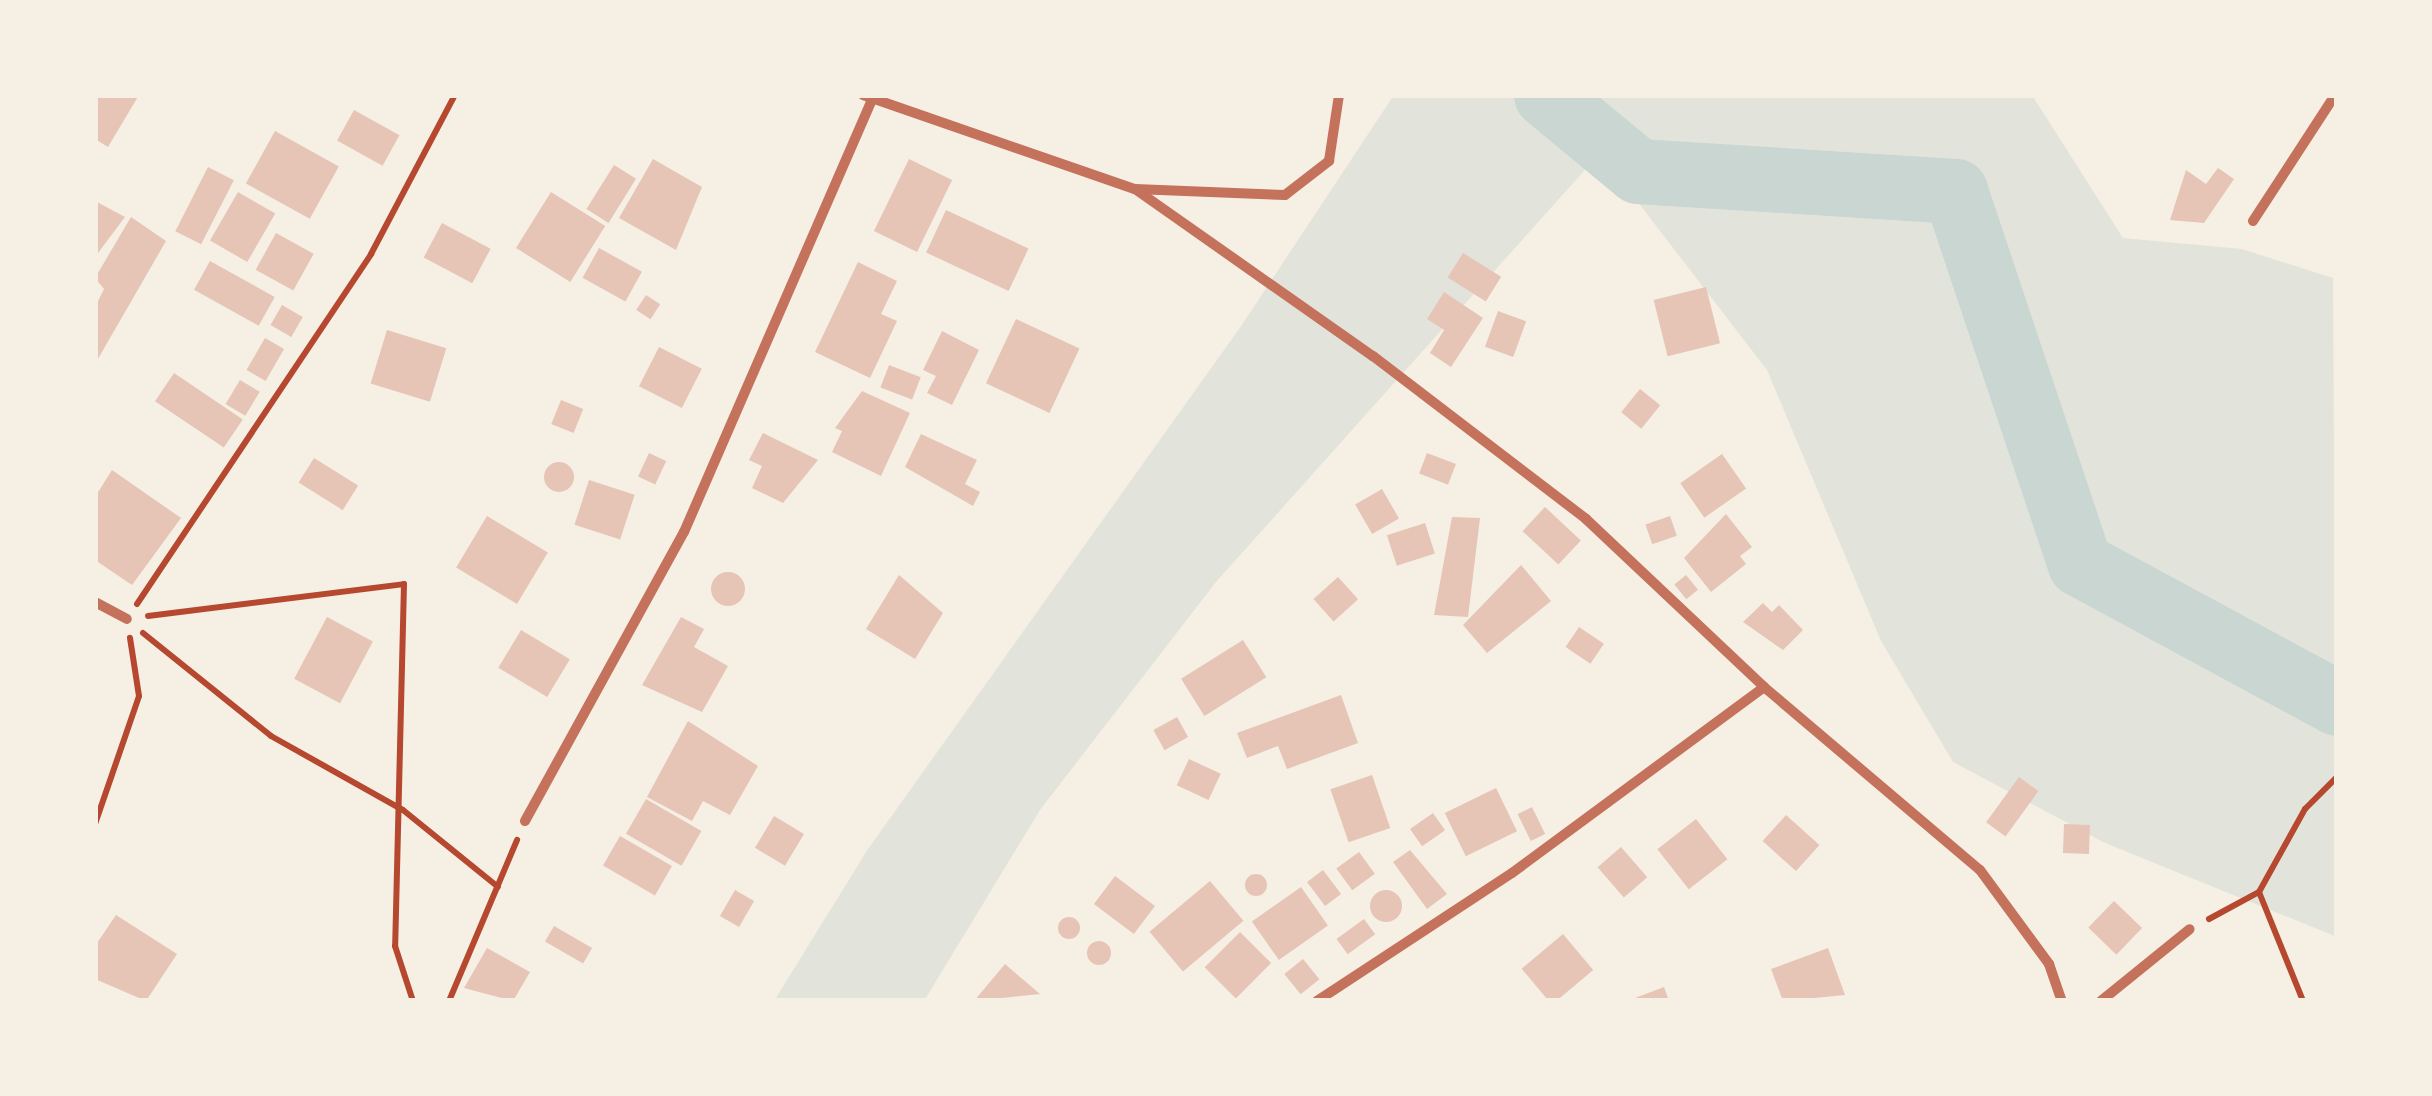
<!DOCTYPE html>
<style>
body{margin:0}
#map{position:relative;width:2432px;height:1096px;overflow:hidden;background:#f6efe4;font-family:Jost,sans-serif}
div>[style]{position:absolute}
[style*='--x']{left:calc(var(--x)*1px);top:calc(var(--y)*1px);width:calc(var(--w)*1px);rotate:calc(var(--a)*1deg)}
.green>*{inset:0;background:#e2e4dc}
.river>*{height:65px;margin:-32.5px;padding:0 32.5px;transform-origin:32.5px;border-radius:32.5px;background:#c9d6d2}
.building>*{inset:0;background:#e6c5b7;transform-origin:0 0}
.round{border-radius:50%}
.path>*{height:6px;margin:-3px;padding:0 3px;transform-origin:3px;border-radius:3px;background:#b5482f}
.minor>*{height:10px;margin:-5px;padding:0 5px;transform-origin:5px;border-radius:5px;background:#c5725c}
span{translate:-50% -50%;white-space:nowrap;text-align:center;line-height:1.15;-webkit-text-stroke:10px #f6efe4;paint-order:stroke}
.frame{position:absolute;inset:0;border:98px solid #f6efe4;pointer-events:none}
</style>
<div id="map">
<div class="green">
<i style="clip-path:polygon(1394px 95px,2032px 95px,2123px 238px,2242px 249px,2333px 278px,2337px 937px,2105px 843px,1953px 762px,1881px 641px,1767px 370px,1600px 153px,1216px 582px,1040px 810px,924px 1001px,774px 1001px,868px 849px,1239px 329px)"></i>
</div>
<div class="river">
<i style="--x:1546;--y:95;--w:119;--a:39.6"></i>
<i style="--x:1638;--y:171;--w:318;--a:3.6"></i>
<i style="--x:1955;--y:191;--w:393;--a:71.5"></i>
<i style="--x:2080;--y:564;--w:292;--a:28.4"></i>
</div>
<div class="building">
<i style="clip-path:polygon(95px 95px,139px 95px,108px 147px,95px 139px)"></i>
<i style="left:354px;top:110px;width:52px;height:35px;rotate:29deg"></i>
<i style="left:275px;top:131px;width:73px;height:60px;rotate:29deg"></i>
<i style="clip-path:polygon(653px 159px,702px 187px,676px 250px,619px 218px)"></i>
<i style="left:909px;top:159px;width:48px;height:80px;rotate:26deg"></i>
<i style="left:614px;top:165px;width:26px;height:52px;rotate:32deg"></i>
<i style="left:208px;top:167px;width:29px;height:72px;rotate:27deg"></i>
<i style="clip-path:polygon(2218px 168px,2234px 179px,2204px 223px,2170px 220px,2186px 170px,2206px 184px)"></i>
<i style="left:238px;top:192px;width:43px;height:56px;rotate:30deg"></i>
<i style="left:551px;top:192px;width:64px;height:66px;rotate:32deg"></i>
<i style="clip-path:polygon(95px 201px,125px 217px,95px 257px)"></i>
<i style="left:946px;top:210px;width:91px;height:47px;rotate:25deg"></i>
<i style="clip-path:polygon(131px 217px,166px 241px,95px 364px,95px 307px,104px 289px,95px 278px)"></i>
<i style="left:442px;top:223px;width:55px;height:39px;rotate:28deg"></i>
<i style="left:276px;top:233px;width:43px;height:42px;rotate:29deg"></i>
<i style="left:599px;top:248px;width:49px;height:34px;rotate:29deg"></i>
<i style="left:1463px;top:253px;width:45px;height:29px;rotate:32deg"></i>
<i style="left:210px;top:261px;width:74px;height:33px;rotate:29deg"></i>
<i style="clip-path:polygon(858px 262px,897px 281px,881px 314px,897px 321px,870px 378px,815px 352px)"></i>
<i style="left:1706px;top:287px;width:58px;height:54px;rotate:76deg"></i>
<i style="clip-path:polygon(1444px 292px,1483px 318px,1451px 367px,1430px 353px,1444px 330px,1427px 319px)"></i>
<i style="left:646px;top:295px;width:17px;height:18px;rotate:33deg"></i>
<i style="left:282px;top:305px;width:24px;height:23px;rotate:30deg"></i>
<i style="left:1498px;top:311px;width:30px;height:38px;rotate:20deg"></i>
<i style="left:1016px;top:319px;width:70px;height:71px;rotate:25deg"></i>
<i style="left:387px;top:330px;width:62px;height:56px;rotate:17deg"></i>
<i style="clip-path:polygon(942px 331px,979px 350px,952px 405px,927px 393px,936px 376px,923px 370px)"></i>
<i style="left:265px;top:338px;width:22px;height:37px;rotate:30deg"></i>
<i style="left:659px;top:347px;width:48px;height:44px;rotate:27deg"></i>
<i style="left:889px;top:365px;width:34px;height:24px;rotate:21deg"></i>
<i style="left:174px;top:373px;width:83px;height:34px;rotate:34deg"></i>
<i style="left:240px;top:380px;width:23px;height:28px;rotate:31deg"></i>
<i style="left:1640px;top:389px;width:26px;height:30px;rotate:39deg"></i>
<i style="clip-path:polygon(862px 391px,910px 413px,881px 476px,832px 452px,842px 431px,835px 428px)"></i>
<i style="left:561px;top:400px;width:24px;height:26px;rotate:22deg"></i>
<i style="clip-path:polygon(763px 433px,818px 460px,783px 503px,752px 488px,762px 466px,749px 460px)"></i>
<i style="clip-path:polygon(921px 434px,977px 460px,965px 484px,980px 492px,973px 506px,905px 467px)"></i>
<i style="left:649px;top:453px;width:19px;height:26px;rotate:25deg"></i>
<i style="left:1427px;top:453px;width:31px;height:22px;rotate:21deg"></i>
<i style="left:1722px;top:454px;width:42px;height:51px;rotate:55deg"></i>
<i style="left:314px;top:458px;width:52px;height:29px;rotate:32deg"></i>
<i class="round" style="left:544px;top:462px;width:30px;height:30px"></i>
<i style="clip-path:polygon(112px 470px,181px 518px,132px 585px,95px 560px,95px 497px)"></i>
<i style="left:589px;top:480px;width:48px;height:47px;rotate:18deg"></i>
<i style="left:1382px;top:489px;width:34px;height:31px;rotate:60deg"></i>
<i style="left:1545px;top:507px;width:49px;height:33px;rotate:43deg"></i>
<i style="clip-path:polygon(1726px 514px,1752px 547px,1740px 556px,1746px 564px,1711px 592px,1684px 558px)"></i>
<i style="left:487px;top:516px;width:71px;height:60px;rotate:31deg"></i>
<i style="left:1670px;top:516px;width:21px;height:26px;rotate:71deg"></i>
<i style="clip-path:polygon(1452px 517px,1480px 518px,1468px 617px,1434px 615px)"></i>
<i style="left:1425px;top:523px;width:32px;height:40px;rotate:72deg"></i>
<i style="clip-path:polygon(1521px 565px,1551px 601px,1487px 653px,1463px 625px)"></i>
<i class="round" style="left:711px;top:572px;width:34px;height:34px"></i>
<i style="clip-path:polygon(899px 575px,943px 613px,915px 659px,866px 629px)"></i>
<i style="left:1686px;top:575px;width:19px;height:15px;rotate:51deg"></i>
<i style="left:1338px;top:577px;width:30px;height:33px;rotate:48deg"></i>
<i style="clip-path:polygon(1763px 603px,1772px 612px,1779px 605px,1803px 630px,1783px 650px,1743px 622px)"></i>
<i style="left:327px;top:617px;width:52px;height:70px;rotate:28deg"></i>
<i style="clip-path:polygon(681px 617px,704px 629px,694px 647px,728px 666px,702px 712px,642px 685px)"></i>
<i style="left:1579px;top:627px;width:30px;height:24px;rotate:34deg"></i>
<i style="left:521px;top:630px;width:57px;height:44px;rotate:31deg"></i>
<i style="left:1243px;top:640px;width:44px;height:73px;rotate:58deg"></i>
<i style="clip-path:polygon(1341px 695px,1358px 743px,1287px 769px,1278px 746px,1247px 758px,1237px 733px)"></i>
<i style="left:1177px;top:717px;width:23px;height:27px;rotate:61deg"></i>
<i style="clip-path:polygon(688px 721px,758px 766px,730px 815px,703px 801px,692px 821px,647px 797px)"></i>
<i style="left:1189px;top:759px;width:35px;height:29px;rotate:25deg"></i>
<i style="left:1372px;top:775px;width:56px;height:44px;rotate:71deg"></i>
<i style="left:2019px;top:777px;width:24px;height:56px;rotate:36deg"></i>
<i style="left:1496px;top:788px;width:48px;height:57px;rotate:64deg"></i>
<i style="left:646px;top:799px;width:64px;height:40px;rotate:30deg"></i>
<i style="left:1532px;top:807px;width:30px;height:16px;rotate:64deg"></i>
<i style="left:1433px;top:813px;width:21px;height:28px;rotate:55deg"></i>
<i style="left:1786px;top:815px;width:45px;height:35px;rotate:42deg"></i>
<i style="left:774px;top:816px;width:35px;height:37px;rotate:31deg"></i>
<i style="left:1696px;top:819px;width:51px;height:49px;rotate:52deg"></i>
<i style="left:2064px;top:824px;width:26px;height:29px;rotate:2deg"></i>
<i style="left:620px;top:836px;width:60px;height:34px;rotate:30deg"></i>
<i style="left:1621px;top:847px;width:40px;height:31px;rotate:49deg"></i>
<i style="clip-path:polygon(1410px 850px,1447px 894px,1427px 909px,1393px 862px)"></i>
<i style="left:1359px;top:852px;width:27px;height:28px;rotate:54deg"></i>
<i style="left:1323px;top:870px;width:30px;height:20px;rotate:53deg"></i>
<i class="round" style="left:1245px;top:874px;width:22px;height:22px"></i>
<i style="left:1115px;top:876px;width:50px;height:35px;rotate:37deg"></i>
<i style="left:1210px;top:881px;width:52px;height:79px;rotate:50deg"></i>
<i style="left:1301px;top:887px;width:47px;height:60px;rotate:55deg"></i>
<i class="round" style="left:1370px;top:890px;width:32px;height:32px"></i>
<i style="left:735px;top:890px;width:22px;height:30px;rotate:30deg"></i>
<i style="left:2114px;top:901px;width:39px;height:37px;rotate:44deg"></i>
<i style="clip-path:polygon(116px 915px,177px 954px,146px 1001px,95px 979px,95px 946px)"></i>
<i class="round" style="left:1058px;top:917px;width:22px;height:22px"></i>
<i style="left:1364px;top:919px;width:19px;height:34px;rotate:54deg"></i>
<i style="left:554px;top:926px;width:44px;height:18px;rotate:30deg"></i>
<i style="left:1240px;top:932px;width:44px;height:50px;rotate:45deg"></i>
<i style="left:1563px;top:934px;width:47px;height:54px;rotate:50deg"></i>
<i class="round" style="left:1087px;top:941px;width:24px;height:24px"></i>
<i style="clip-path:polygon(487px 948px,530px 972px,513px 1001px,464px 988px)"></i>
<i style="clip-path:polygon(1828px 948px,1845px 995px,1783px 1001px,1771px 969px)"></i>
<i style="left:1303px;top:959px;width:26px;height:24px;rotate:51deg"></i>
<i style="clip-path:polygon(1005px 964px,1040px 994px,974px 1001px)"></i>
<i style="clip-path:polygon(1664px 987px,1669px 1001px,1627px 1001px)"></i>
</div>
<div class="path">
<i style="--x:137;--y:604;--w:421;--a:-56.2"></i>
<i style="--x:371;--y:254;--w:180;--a:-62.2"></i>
<i style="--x:148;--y:616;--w:258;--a:-7.1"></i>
<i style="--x:404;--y:584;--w:362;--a:91.4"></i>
<i style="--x:395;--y:946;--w:58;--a:71.9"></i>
<i style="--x:143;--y:633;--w:164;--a:38.8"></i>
<i style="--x:271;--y:736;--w:151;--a:29.3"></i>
<i style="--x:403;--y:810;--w:122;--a:39"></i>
<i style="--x:95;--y:824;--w:135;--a:-71"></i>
<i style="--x:139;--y:696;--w:59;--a:-98.8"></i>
<i style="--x:2259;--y:892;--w:118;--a:68"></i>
<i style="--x:2209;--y:919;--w:57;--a:-28.4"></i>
<i style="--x:2259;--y:892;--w:95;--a:-61"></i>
<i style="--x:2305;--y:809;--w:45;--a:-45"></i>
<i style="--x:449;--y:1001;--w:175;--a:-67.1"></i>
</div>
<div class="minor">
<i style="--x:863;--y:95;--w:288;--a:19.1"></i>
<i style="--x:1135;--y:189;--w:291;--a:35.1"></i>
<i style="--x:1373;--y:356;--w:268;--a:37.4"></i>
<i style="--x:1586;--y:519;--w:245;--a:43.3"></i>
<i style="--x:1764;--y:687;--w:283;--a:40.3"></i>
<i style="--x:1980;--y:870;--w:117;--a:53.7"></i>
<i style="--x:2049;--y:964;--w:39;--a:71"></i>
<i style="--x:1135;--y:189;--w:150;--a:2.3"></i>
<i style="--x:1285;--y:195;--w:56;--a:-37.7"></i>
<i style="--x:1329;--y:161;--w:67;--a:-81.4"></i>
<i style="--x:2253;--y:221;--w:150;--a:-56.9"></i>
<i style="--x:95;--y:602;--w:36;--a:28"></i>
<i style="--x:525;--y:821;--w:330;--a:-61.2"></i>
<i style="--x:684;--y:532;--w:476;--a:-66.5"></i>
<i style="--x:1317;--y:1001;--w:233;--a:-33.3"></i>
<i style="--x:1512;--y:873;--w:313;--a:-36.4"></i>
<i style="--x:2101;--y:1001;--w:114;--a:-39"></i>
</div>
<div class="frame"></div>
</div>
